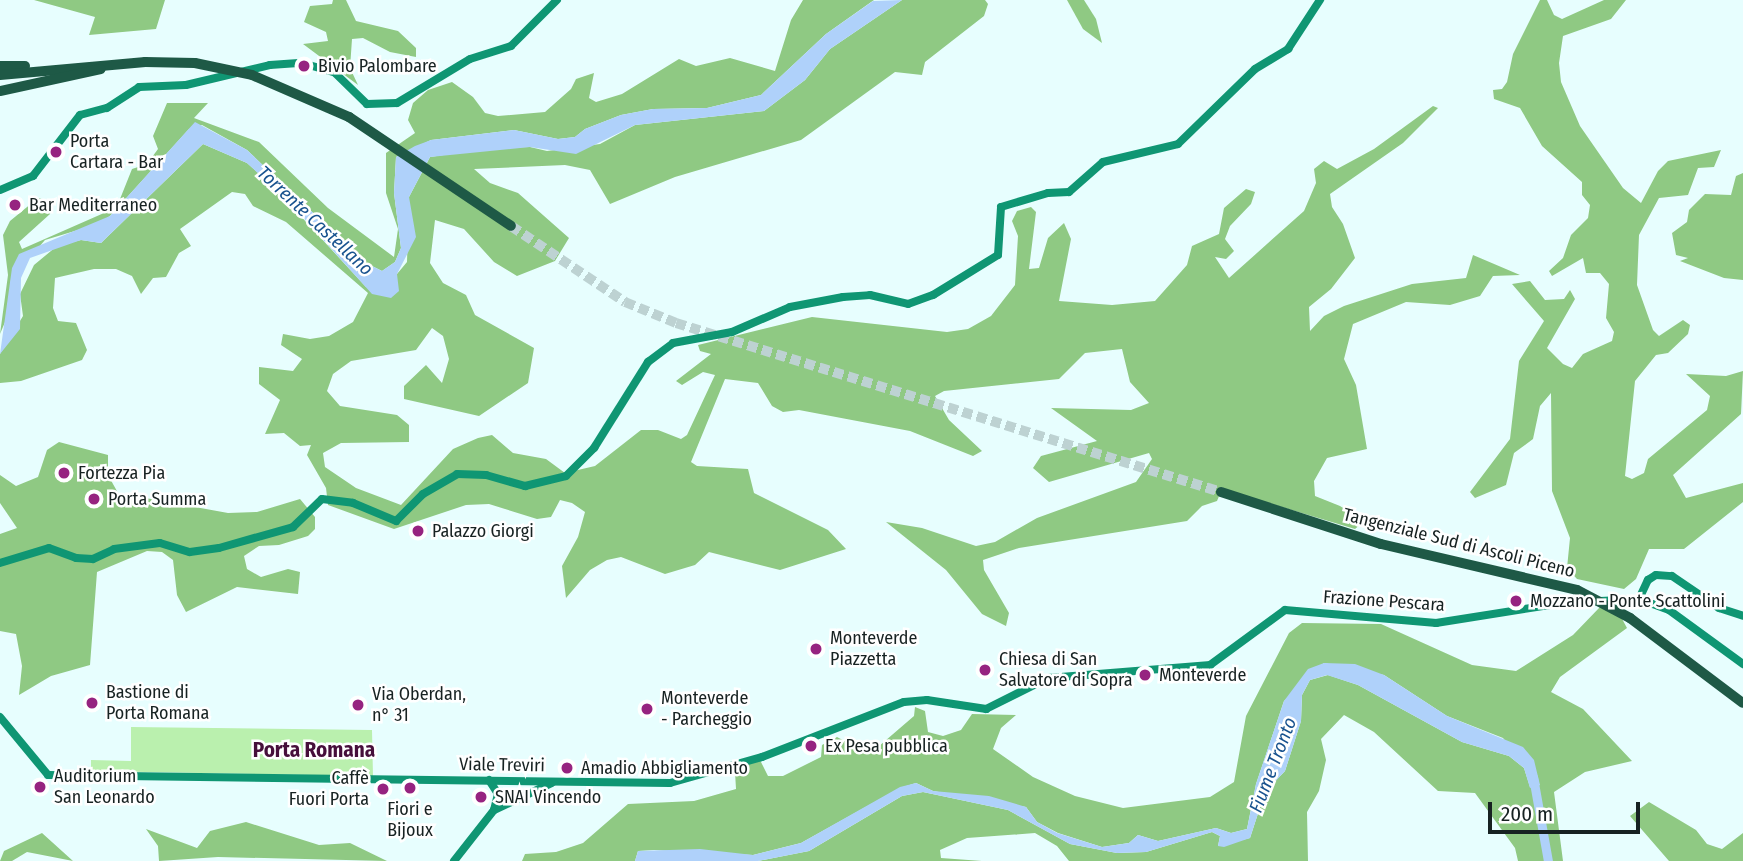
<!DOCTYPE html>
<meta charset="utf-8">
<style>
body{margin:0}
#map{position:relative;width:1743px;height:861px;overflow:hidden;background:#e7fefe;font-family:"Fira Sans Condensed",sans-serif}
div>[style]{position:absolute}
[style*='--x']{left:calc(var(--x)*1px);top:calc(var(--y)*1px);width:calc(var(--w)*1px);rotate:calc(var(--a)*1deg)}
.green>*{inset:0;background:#baf0ae}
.forest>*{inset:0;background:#8fc983}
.water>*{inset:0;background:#afd1fa}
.river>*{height:9px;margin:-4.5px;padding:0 4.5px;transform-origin:4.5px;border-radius:4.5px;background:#afd1fa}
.highway-tunnel>*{height:10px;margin-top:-5px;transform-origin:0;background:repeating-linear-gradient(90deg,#bdd2d2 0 10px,transparent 0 15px)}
.secondary>*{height:8px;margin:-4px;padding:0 4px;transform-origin:4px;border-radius:4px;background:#0f9673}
.highway>*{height:10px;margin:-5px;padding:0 5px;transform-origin:5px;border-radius:5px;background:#1e5946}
.dots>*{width:19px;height:19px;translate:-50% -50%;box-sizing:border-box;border:4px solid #fff;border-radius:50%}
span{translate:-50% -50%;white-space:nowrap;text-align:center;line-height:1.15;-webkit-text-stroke:5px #fff;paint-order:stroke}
.poi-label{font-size:18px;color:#172222}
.left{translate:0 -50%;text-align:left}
.right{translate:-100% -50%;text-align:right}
.street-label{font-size:18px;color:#172222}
.water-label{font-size:19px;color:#19538f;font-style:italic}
.quarter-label{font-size:21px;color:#460f3b;font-weight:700}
.scale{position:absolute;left:1488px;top:802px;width:152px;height:32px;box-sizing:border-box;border:4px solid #172222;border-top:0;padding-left:9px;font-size:21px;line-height:24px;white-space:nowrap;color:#172222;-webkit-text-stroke:5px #fff;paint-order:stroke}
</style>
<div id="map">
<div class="green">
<i style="clip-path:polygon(131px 727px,372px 730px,373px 776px,91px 771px,91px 760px,131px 761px)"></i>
</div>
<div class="forest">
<i style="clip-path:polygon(34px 0,165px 0,156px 29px,89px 35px,95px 17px)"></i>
<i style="clip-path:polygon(333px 0,346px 0,356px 21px,398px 31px,416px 48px,416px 57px,390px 52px,363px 38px,352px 39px,350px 68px,358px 85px,303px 44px,328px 41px,326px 32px,304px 22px,310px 6px,332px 4px)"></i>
<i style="clip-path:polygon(803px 0,874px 0,826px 34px,761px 95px,707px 108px,653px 109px,621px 115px,585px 129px,575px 137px,558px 139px,514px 130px,431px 140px,396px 157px,394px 193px,401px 248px,395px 262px,382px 271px,366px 263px,247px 150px,202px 125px,189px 129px,110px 216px,98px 224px,45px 240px,11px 279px,8px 315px,0 334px,8px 275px,3px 235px,10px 221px,38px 198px,52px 202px,50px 214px,19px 242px,22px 249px,104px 213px,120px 199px,132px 169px,147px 164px,158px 149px,153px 136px,167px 103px,208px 103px,194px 118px,259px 142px,328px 208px,394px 257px,398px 229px,386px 193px,386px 153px,415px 133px,408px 120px,413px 103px,428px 90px,452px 82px,473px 97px,485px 113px,498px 116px,545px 112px,571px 89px,576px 79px,594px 73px,589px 98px,596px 102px,622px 94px,679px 59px,696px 66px,730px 58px,775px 71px,791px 20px)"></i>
<i style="clip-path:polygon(902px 0,985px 0,988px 4px,984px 16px,925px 62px,922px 75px,895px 72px,801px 140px,675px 177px,610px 204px,590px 170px,565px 165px,474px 169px,490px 183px,518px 193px,569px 238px,555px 261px,517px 276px,494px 262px,464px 229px,435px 220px,430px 263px,443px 283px,466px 295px,475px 315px,534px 348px,528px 383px,479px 416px,404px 399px,404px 386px,426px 365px,442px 383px,449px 359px,443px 336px,432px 328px,416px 350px,351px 361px,333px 374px,327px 391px,340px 406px,397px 415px,409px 425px,409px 442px,341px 443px,323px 453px,325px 467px,356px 488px,401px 505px,453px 449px,478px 438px,492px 435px,513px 453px,546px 459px,565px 473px,595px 466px,641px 430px,658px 430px,681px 439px,687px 435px,715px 375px,703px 372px,682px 385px,676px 381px,711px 354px,700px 351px,698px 345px,812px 317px,947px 332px,968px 329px,991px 316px,1015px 285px,1018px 236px,1012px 221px,1017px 211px,1031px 207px,1036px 212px,1029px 269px,1039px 268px,1048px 238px,1064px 223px,1071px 239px,1059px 301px,1112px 305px,1155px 301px,1187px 265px,1192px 246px,1219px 234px,1224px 208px,1246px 189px,1255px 192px,1251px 204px,1230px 226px,1225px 239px,1234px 251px,1226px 259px,1215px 257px,1229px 278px,1304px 211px,1316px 183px,1314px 169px,1324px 161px,1337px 169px,1374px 149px,1433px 106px,1438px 108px,1403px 143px,1330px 194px,1332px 207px,1343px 224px,1355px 258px,1331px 289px,1309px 307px,1310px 331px,1324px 316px,1344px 306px,1412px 284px,1466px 278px,1473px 255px,1520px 275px,1493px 276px,1480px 296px,1450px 305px,1406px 302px,1353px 324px,1344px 359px,1356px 385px,1367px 449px,1327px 458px,1314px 481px,1315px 496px,1340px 506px,1362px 520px,1361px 524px,1355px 529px,1222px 489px,1217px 501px,1202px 506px,1187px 521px,1019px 548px,983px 560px,984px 570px,1009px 613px,1006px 626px,982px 614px,946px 570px,886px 522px,922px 528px,976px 546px,995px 542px,1037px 518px,1136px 482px,1152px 459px,1149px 453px,1049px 482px,1033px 468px,1041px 456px,1097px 441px,1051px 408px,1131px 410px,1149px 403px,1130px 382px,1122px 349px,1085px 353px,1059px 379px,944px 391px,935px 396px,949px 420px,982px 451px,973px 456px,910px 431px,799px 410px,783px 412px,772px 406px,758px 383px,725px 379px,691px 462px,697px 466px,748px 469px,754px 493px,828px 530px,846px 549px,780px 570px,709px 552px,695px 565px,665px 574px,621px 557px,607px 560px,590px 570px,566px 598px,562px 566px,578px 537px,585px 512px,572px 503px,560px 500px,551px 517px,537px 519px,489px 504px,466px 505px,394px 529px,328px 505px,326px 488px,307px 455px,311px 445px,300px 446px,284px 433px,265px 434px,280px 400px,259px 384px,259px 367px,293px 371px,302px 359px,281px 345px,283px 334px,310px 339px,329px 336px,353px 322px,368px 293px,286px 222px,253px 206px,245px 194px,232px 192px,180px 229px,191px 246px,179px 253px,166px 277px,153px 278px,141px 294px,132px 276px,116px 269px,94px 269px,55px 278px,53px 308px,58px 321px,76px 323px,87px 350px,82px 360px,21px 381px,0 383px,0 354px,23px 316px,20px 294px,34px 265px,57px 246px,81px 240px,101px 243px,203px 144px,247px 163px,273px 186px,366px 287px,395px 286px,397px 274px,407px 262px,409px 197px,430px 157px,491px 148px,530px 147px,547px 151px,600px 144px,635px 125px,764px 111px,805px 80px,830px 49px)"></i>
<i style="clip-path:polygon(1067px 0,1084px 0,1096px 19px,1102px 43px,1083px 29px)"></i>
<i style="clip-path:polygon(1540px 0,1547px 0,1554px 15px,1562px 19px,1604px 0,1626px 0,1611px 19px,1563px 36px,1559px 63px,1561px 82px,1580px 126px,1623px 188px,1641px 203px,1658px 171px,1668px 161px,1721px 150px,1714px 167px,1698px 168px,1688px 195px,1659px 198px,1639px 235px,1637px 285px,1653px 330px,1659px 336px,1683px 320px,1690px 325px,1688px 334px,1668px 353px,1656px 355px,1635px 381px,1625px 476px,1632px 479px,1644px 473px,1648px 459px,1707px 410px,1710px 396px,1686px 374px,1726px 376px,1743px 371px,1741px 414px,1673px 475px,1686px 498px,1743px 483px,1743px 502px,1684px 549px,1649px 549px,1636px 579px,1624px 589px,1577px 579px,1567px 568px,1570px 538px,1552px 491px,1551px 393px,1540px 406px,1533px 439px,1514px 453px,1506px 485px,1475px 498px,1470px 492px,1510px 439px,1519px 361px,1544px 321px,1512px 284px,1530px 281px,1545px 300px,1564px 299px,1570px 290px,1575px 299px,1547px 348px,1563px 364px,1572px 368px,1583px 354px,1612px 341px,1614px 332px,1606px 318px,1609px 284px,1600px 273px,1586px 273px,1583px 258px,1552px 276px,1549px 271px,1563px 258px,1571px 235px,1588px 218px,1590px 205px,1582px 195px,1582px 182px,1542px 146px,1520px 108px,1494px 99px,1493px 90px,1502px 89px,1507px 82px,1513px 54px)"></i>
<i style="clip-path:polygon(1743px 173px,1743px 280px,1724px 278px,1680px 261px,1688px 258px,1676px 255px,1672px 233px,1687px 222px,1689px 210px,1705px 194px,1731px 195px,1736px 176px)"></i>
<i style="clip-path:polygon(59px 442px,108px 455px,108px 475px,118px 493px,228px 513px,257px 512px,300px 499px,315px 517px,315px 529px,308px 536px,279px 545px,259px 546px,244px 556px,247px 569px,261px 577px,288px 569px,300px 572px,298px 594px,237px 587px,186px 612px,177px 595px,173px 560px,162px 552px,147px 551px,97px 572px,90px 665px,51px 676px,19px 695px,22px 666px,16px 634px,0 631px,0 534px,17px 528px,0 503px,0 475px,16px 486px,38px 477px,47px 450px)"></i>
<i style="clip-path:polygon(1600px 607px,1621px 617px,1627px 628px,1560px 677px,1551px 692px,1583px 709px,1632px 761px,1585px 772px,1554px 792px,1563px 861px,1518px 861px,1515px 848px,1475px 793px,1438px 791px,1374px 732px,1344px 715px,1321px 739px,1326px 760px,1319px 791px,1307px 812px,1308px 861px,1069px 861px,1057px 846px,1035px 833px,967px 838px,940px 850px,941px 858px,982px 861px,758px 861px,809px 851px,902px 796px,923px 792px,1008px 810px,1070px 844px,1117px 853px,1146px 852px,1212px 832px,1220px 836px,1218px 846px,1250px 838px,1265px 792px,1285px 771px,1301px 721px,1302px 695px,1310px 680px,1328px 675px,1358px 685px,1462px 742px,1509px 756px,1524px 768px,1530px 787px,1540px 785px,1503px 738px,1447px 716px,1384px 675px,1324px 663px,1284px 701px,1256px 784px,1247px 829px,1231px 833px,1216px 828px,1158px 841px,1138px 835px,1129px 843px,1102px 847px,1058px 833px,1037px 822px,1026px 807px,933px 791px,916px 783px,900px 788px,801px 843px,753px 855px,654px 850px,638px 851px,635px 861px,522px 861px,525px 854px,556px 852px,583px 843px,628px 804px,694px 801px,736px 789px,735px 772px,759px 758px,768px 776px,783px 776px,821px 757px,822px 745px,837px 737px,858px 748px,878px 747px,914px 716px,915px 707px,925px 711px,928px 732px,943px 736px,961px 730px,972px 714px,1016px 715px,1001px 728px,993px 749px,1033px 777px,1075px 796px,1123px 808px,1210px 797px,1234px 782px,1246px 716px,1289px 633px,1302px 623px,1381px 624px,1472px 665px,1516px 671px,1573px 635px)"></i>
<i style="clip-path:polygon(1649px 802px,1696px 830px,1707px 844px,1722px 849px,1743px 833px,1743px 861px,1669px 861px,1630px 816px)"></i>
<i style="clip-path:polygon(246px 822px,319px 845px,350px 843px,387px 861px,218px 857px,159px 861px,158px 846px,146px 829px,197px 848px,210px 831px)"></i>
<i style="clip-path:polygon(42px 833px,73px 861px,27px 852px,12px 861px,0 861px,4px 851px)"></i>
</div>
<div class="water">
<i style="clip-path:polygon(902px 0,830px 49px,805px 80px,764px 111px,635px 125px,576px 154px,530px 147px,430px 157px,409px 197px,416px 237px,397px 274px,399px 291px,391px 298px,372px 294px,290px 203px,247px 163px,203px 144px,101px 243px,81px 240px,30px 258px,21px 278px,20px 329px,0 354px,12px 268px,19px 254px,110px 216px,195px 122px,247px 150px,366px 263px,382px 271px,395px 262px,401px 248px,394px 193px,396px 157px,415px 146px,431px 140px,514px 130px,558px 139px,575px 137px,585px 129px,621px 115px,653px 109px,707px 108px,761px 95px,826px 34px,873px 1px)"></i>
<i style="clip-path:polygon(1324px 663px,1355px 664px,1384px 675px,1447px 716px,1523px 747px,1534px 760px,1540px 785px,1530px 788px,1524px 768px,1509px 756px,1462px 742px,1358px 685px,1327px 675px,1310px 680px,1302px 695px,1301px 721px,1285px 771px,1265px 792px,1250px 838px,1224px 847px,1218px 846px,1220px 836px,1212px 832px,1146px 852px,1117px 853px,1070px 844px,1008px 810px,923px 792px,902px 796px,809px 851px,758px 861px,635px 861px,638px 851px,700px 849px,753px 855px,801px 843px,900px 787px,916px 783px,933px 791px,989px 796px,1026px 807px,1037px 822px,1057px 833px,1102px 847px,1129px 843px,1138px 835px,1158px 841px,1216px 828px,1231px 833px,1247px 829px,1256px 784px,1284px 701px,1308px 669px)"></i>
</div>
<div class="river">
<i style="--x:1533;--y:777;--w:85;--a:79.9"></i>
</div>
<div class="highway-tunnel">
<i style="--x:511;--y:226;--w:137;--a:33.7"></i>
<i style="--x:625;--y:302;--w:55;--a:22.4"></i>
<i style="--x:676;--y:323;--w:571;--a:17.23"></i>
</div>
<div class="secondary">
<i style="--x:0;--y:190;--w:36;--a:-23"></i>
<i style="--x:33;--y:176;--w:77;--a:-52.4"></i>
<i style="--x:80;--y:115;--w:28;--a:-15"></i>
<i style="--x:107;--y:108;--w:38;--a:-33"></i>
<i style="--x:139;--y:87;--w:47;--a:-2.4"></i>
<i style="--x:186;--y:85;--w:86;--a:-13.4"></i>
<i style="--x:270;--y:65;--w:32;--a:-4"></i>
<i style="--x:302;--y:63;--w:33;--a:16"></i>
<i style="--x:334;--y:72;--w:46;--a:44.1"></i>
<i style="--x:367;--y:104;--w:30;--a:-2"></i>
<i style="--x:397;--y:103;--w:85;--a:-31.1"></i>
<i style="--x:470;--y:59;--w:43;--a:-17.6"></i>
<i style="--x:511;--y:46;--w:65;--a:-45"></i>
<i style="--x:0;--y:563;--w:51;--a:-17"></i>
<i style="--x:49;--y:548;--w:29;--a:20"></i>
<i style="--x:76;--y:558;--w:17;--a:3"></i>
<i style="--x:93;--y:559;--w:23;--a:-25"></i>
<i style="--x:114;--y:549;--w:46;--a:-7.4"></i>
<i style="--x:160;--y:543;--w:31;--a:17"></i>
<i style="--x:190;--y:552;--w:29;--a:-8"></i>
<i style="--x:219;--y:548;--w:77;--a:-15.8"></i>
<i style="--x:293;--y:527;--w:40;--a:-44"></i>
<i style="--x:322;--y:499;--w:31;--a:7"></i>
<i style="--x:353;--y:503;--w:47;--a:22.7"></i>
<i style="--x:396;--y:521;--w:38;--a:-45"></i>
<i style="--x:423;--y:494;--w:39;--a:-30"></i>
<i style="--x:457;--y:474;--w:29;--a:2"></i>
<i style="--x:486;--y:475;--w:41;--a:15.8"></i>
<i style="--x:525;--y:486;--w:42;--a:-13.7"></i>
<i style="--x:566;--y:476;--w:40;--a:-45"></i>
<i style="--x:594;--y:448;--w:102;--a:-57.9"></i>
<i style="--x:648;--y:362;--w:31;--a:-37"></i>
<i style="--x:673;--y:343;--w:60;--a:-10.6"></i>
<i style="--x:732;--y:332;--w:63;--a:-23.3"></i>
<i style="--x:790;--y:307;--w:54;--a:-10.7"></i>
<i style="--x:843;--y:297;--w:27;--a:-4"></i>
<i style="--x:870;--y:295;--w:39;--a:13"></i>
<i style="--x:908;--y:304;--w:27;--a:-20"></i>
<i style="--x:933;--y:295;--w:76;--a:-31.6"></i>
<i style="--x:998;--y:255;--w:48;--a:-86.4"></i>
<i style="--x:1001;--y:207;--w:49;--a:-16.6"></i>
<i style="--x:1048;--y:193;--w:21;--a:-3"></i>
<i style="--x:1069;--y:192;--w:45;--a:-41.4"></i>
<i style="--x:1103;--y:162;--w:77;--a:-13.5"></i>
<i style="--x:1178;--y:144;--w:107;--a:-44.2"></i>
<i style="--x:1255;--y:69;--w:39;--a:-31"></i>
<i style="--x:1288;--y:49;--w:59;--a:-56.9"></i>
<i style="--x:1639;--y:599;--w:21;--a:-65"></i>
<i style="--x:1648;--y:580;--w:9;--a:-32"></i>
<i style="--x:1656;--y:575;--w:16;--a:4"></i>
<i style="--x:1672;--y:576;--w:57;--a:34.2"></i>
<i style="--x:1719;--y:608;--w:25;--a:18"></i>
<i style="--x:0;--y:717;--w:75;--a:50.4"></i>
<i style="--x:48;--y:775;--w:622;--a:0.74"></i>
<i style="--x:670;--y:783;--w:96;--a:-15.8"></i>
<i style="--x:762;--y:757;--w:152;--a:-21.2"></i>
<i style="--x:904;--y:702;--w:23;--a:-5"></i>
<i style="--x:927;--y:700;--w:60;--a:8.7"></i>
<i style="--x:986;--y:709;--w:69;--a:-26.6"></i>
<i style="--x:1048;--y:678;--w:163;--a:-4.6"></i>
<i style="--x:1210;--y:665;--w:93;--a:-36.3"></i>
<i style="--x:1285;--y:610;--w:152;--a:4.9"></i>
<i style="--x:1436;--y:623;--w:128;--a:-9"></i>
<i style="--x:1562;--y:603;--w:77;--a:-3"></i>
<i style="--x:1639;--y:599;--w:32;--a:20"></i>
<i style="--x:1669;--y:610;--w:92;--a:36.1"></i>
<i style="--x:489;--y:780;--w:17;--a:57"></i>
<i style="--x:498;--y:794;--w:16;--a:104"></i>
<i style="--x:454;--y:861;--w:65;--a:-51.9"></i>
<i style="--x:494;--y:810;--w:64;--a:-25"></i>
</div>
<div class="highway">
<i style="--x:0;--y:66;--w:25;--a:0"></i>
<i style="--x:0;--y:75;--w:146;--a:-5.1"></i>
<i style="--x:145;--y:62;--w:50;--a:1.1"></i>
<i style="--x:195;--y:63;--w:58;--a:11.9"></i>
<i style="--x:252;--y:75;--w:106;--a:23.4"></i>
<i style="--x:349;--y:117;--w:195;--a:33.9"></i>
<i style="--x:0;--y:91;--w:103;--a:-12.3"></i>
<i style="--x:1221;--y:492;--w:168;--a:18"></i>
<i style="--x:1381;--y:544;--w:201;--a:13.2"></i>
<i style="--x:1577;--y:590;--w:60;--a:27.8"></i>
<i style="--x:1630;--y:618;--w:141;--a:37"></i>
</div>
<div class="dots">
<i style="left:304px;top:66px;background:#962380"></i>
<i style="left:56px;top:152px;background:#962380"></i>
<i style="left:15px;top:205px;background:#962380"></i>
<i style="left:64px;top:473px;background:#962380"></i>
<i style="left:94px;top:499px;background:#962380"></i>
<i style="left:418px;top:531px;background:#962380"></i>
<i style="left:1516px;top:601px;background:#962380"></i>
<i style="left:816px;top:649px;background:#962380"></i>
<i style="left:985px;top:670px;background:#962380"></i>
<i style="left:1145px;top:675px;background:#962380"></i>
<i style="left:92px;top:703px;background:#962380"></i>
<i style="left:358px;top:705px;background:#962380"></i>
<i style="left:647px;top:709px;background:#962380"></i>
<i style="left:811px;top:746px;background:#962380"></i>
<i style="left:567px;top:768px;background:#962380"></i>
<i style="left:40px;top:787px;background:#962380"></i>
<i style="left:410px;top:788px;background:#962380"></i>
<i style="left:383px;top:789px;background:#962380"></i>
<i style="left:481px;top:797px;background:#962380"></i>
</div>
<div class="poi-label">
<span class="left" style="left:318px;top:66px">Bivio Palombare</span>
<span class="left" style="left:70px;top:152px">Porta<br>Cartara - Bar</span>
<span class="left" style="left:29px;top:205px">Bar Mediterraneo</span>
<span class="left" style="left:78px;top:473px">Fortezza Pia</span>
<span class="left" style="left:108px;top:499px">Porta Summa</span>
<span class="left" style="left:432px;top:531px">Palazzo Giorgi</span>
<span class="left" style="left:1530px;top:601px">Mozzano - Ponte Scattolini</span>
<span class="left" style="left:830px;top:649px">Monteverde<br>Piazzetta</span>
<span class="left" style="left:999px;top:670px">Chiesa di San<br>Salvatore di Sopra</span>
<span class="left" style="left:1159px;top:675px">Monteverde</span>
<span class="left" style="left:106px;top:703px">Bastione di<br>Porta Romana</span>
<span class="left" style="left:372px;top:705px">Via Oberdan,<br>n° 31</span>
<span class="left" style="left:661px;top:709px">Monteverde<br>- Parcheggio</span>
<span class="left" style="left:825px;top:746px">Ex Pesa pubblica</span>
<span class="left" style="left:581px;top:768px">Amadio Abbigliamento</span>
<span class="left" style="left:54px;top:787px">Auditorium<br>San Leonardo</span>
<span class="right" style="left:369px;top:789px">Caffè<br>Fuori Porta</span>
<span class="left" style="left:495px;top:797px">SNAI Vincendo</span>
<span style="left:410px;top:820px">Fiori e<br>Bijoux</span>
</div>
<div class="street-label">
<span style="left:1459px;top:543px;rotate:14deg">Tangenziale Sud di Ascoli Piceno</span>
<span style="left:1384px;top:601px;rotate:4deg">Frazione Pescara</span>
<span style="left:502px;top:765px;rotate:1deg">Viale Treviri</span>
</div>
<div class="water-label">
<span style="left:315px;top:221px;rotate:43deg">Torrente Castellano</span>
<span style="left:1273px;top:765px;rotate:-69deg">Fiume Tronto</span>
</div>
<div class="quarter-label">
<span style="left:314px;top:750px">Porta Romana</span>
</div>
<div class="scale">200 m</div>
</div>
